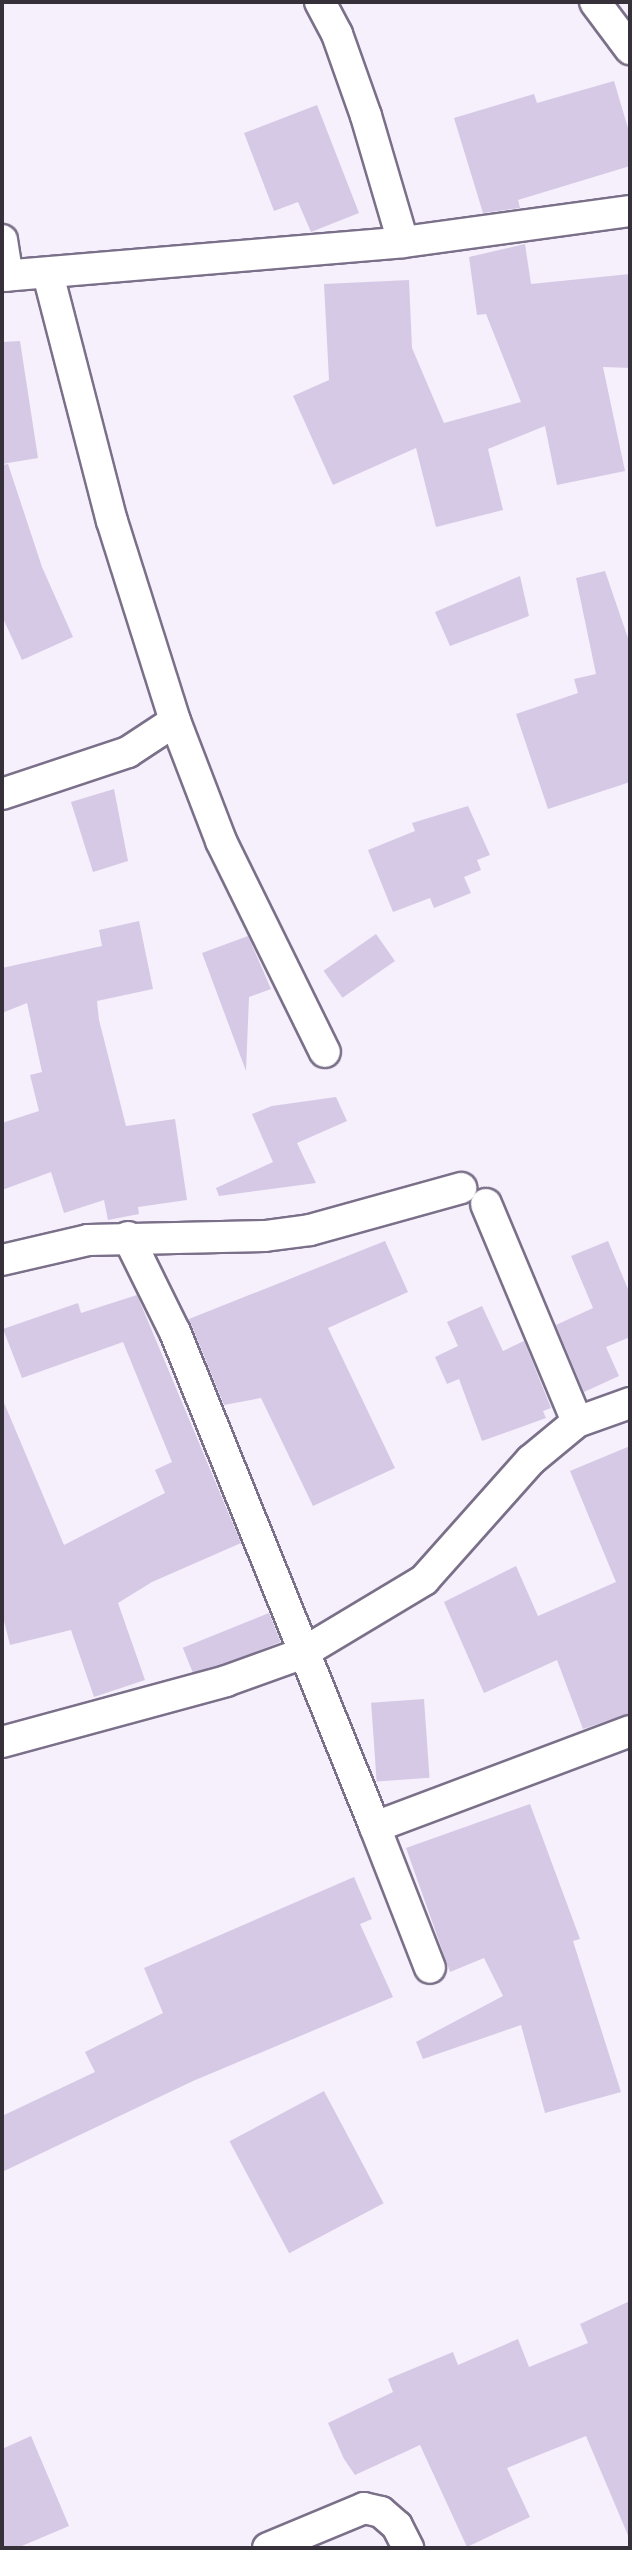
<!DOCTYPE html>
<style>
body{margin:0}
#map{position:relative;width:632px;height:2550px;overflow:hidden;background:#f5f0fb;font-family:"Asap Condensed",sans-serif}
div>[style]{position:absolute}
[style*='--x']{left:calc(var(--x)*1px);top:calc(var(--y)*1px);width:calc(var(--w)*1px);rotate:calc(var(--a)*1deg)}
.building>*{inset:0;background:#d6c9e6;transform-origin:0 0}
.roads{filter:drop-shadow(2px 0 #7b7089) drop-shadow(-2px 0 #7b7089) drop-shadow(0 2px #7b7089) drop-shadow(0 -2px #7b7089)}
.street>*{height:30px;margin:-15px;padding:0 15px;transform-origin:15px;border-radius:15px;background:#fff}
span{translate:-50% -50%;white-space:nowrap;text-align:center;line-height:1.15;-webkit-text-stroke:7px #f5f0fb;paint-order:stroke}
.frame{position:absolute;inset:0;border:4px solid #35303a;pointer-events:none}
</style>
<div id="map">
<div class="building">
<i style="clip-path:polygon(614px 81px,630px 135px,630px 166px,518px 200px,520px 208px,483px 213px,454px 118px,534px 94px,537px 103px)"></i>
<i style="clip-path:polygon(317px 105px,359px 213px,311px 232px,298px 202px,274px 211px,244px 133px)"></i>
<i style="clip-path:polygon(525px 244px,531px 284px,630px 274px,630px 368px,603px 367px,625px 471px,557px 485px,545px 426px,488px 449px,503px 510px,436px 527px,416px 448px,333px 485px,293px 396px,329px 380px,324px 284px,409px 280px,412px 348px,444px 423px,521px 402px,486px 314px,477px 315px,469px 257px)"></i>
<i style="clip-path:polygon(20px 341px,38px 458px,2px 464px,2px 342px)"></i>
<i style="clip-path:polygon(8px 464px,42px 567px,73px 637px,22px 660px,2px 616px,2px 465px)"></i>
<i style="clip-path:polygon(605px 571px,630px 644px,630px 782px,548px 809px,516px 714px,578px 693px,574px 679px,596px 674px,576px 578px)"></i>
<i style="clip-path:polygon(520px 576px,529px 616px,450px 646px,435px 612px)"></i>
<i style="clip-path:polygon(114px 789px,128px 861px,93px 872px,71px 802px)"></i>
<i style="clip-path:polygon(468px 806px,490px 855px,477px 860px,481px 870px,464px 877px,471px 893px,434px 908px,430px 898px,393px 912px,368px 850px,415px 831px,412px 823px)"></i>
<i style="clip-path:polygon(139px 921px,153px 989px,97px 1001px,99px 1020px,126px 1126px,175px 1119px,187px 1200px,138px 1207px,139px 1214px,108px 1220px,104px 1200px,64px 1213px,51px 1172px,2px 1190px,2px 1123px,39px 1111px,30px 1075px,42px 1072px,27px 1003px,2px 1013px,2px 968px,102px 946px,99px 930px)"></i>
<i style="left:376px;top:934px;width:33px;height:64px;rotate:55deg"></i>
<i style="clip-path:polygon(248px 936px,271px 989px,249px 997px,246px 1071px,202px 953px)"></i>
<i style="clip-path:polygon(336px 1097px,347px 1121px,297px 1143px,316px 1183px,219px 1196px,216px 1188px,273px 1162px,252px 1114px,272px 1106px)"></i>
<i style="clip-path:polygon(385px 1241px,408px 1292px,328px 1328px,395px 1468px,313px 1506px,261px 1398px,224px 1405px,189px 1319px)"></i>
<i style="clip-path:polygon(608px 1241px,630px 1294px,630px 1337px,606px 1347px,619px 1376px,584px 1392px,556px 1325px,593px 1308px,571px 1256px)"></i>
<i style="clip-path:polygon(137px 1295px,241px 1543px,152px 1582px,118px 1603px,145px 1680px,94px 1697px,71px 1630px,10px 1645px,2px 1613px,2px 1398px,64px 1545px,165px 1493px,155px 1470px,172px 1462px,123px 1342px,22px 1378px,3px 1329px,78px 1303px,81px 1313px)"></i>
<i style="clip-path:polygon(482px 1306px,503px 1351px,524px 1341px,551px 1408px,543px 1411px,546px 1418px,482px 1441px,459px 1379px,447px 1384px,435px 1357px,458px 1346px,447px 1322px)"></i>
<i style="clip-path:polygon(630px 1446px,630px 1713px,583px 1729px,557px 1660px,484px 1693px,444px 1602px,516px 1566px,538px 1616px,616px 1582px,570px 1471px)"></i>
<i style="left:269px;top:1613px;width:31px;height:93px;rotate:68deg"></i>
<i style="left:424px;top:1699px;width:79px;height:53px;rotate:86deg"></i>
<i style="clip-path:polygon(530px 1804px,580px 1939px,573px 1941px,621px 2092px,545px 2113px,521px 2025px,423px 2059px,416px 2042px,503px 1996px,484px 1958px,450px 1972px,406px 1848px)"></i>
<i style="clip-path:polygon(354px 1877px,372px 1919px,360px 1924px,393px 1997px,193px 2081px,2px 2172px,2px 2116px,95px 2072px,85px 2052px,163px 2013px,144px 1968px)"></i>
<i style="left:324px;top:2091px;width:127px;height:107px;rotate:62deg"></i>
<i style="clip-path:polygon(630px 2301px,630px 2540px,586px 2436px,507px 2468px,530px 2517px,467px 2547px,420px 2445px,355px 2475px,344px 2459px,328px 2423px,393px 2392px,388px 2379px,453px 2352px,458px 2365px,518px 2339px,529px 2367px,588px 2343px,580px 2324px)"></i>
<i style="clip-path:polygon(31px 2436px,69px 2526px,17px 2548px,2px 2548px,2px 2449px)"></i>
</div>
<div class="roads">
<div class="street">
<i style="--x:320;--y:2;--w:36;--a:62"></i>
<i style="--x:337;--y:34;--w:87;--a:70.5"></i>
<i style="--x:366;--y:116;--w:131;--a:73.6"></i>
<i style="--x:595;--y:2;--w:59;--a:53.3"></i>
<i style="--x:2;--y:240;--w:36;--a:81"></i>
<i style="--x:48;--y:274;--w:255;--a:75.5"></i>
<i style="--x:112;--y:521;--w:210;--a:72.5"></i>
<i style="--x:175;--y:721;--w:129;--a:69"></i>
<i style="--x:221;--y:841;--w:235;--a:63.8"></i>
<i style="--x:2;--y:276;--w:402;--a:-4.8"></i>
<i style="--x:403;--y:242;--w:229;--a:-7.8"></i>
<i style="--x:2;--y:794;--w:133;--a:-18.4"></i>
<i style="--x:128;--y:752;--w:56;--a:-33.4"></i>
<i style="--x:486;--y:1204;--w:236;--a:67.3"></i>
<i style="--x:128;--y:1237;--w:106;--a:63.7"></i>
<i style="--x:175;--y:1332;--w:534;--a:68"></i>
<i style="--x:375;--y:1827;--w:272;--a:-20.6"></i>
<i style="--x:2;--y:1260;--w:88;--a:-13.1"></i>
<i style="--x:88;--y:1240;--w:177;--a:-1.3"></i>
<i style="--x:265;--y:1236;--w:45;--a:-7.6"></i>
<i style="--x:310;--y:1230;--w:157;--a:-15.5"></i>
<i style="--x:2;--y:1742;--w:232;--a:-15.2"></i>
<i style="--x:226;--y:1681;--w:80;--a:-19.8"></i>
<i style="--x:301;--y:1654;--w:144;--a:-31"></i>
<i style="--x:424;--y:1580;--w:161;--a:-48.3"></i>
<i style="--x:531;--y:1460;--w:60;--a:-39.6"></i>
<i style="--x:577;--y:1422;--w:56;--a:-19.7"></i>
<i style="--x:375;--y:1827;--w:151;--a:68.7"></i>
<i style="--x:268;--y:2548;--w:104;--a:-22.6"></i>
<i style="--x:364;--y:2508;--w:17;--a:13"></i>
<i style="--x:381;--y:2512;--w:21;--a:41"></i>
<i style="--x:397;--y:2526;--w:25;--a:63"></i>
</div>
</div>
<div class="frame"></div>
</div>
